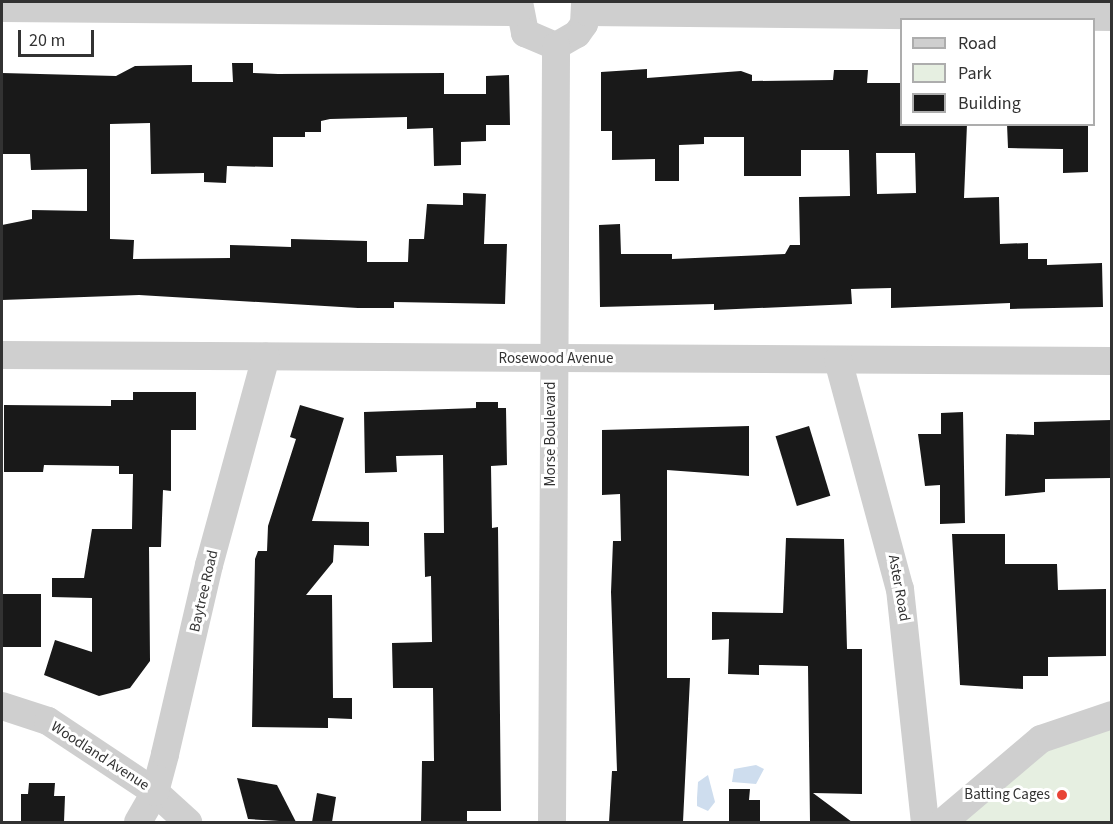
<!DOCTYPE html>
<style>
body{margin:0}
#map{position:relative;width:1113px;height:824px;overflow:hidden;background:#fff;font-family:"Source Sans 3",sans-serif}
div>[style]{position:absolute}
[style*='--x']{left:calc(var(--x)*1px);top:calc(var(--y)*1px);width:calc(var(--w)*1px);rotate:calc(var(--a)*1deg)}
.green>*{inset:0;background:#e6efe1}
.water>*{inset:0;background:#ceddee}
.building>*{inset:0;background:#191919;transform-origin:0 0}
.street>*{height:28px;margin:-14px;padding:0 14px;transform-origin:14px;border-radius:14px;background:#cfcfcf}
.dots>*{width:16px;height:16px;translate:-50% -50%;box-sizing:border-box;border:3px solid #fff;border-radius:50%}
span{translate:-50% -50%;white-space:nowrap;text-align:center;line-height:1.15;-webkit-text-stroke:6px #fff;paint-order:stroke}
.street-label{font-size:15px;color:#323232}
.poi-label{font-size:15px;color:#323232}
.right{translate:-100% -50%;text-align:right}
.frame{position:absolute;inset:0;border:3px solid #323232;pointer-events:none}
.legend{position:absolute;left:900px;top:18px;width:195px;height:108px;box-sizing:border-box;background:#fff;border:2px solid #adadad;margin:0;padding:8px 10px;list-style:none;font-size:18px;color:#323232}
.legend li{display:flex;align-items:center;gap:12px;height:30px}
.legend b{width:30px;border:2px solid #adadad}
.scale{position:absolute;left:18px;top:30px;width:76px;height:27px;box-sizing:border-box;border:3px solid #323232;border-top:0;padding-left:8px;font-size:18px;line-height:21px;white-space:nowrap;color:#323232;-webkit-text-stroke:4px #fff;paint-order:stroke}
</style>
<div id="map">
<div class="green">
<i style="clip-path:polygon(1111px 715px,1111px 822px,943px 822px,1016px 758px)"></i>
</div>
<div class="water">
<i style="clip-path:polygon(756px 765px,764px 769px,756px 784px,732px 782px,734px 769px)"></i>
<i style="clip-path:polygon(708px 775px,715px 802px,708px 811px,697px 806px,697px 798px,698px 782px)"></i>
</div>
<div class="building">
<i style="clip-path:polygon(232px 63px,253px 63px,253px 73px,278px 74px,444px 73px,444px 94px,486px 94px,486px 76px,509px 75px,510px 125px,486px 125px,486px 141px,461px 142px,461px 165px,434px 166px,433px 128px,407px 129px,407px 117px,330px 119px,321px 121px,321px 132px,305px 132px,305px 137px,273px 137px,273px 167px,227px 166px,226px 183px,204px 182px,204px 173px,151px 174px,150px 123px,110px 124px,110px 239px,134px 240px,133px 259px,230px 258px,230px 245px,291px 247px,291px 239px,367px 241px,367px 262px,408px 262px,409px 239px,424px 239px,427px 204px,463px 205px,463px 193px,486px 194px,484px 244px,507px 244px,505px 304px,394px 302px,394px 308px,358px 308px,139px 295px,2px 300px,2px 225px,32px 219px,32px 210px,87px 211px,87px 169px,31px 170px,30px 154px,2px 154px,2px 73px,116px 76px,135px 66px,192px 65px,192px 82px,233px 82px)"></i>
<i style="clip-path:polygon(evenodd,647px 69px,647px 78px,741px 71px,752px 75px,752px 81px,833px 80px,834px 70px,868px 70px,867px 83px,902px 83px,902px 124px,967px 124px,964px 198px,999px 197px,1000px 244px,1028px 243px,1028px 259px,1047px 259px,1047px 265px,1102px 263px,1103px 307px,1010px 309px,1010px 303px,891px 308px,891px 288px,851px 289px,852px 304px,714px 310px,714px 304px,600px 307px,599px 225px,620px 224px,621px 254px,672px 254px,672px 259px,785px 254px,790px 245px,800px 245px,799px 197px,850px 196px,849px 150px,801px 150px,801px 176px,744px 176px,744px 137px,704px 137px,704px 144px,679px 145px,679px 181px,655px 181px,655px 159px,612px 160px,612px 131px,601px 131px,601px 72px,647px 69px,876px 153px,915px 153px,916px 193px,877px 194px,876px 153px)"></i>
<i style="clip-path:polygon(1007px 124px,1088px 124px,1088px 172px,1063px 173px,1063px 149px,1008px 148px)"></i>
<i style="clip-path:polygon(133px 392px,196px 392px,196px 430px,171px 430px,171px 491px,163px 490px,161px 547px,149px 547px,150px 661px,130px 688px,99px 696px,44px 675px,55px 640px,92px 652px,92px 598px,52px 597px,52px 578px,84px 578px,92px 529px,132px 529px,133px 474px,119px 474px,119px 466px,44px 465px,43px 472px,4px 472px,4px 405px,111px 406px,111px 400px,133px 400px)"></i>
<i style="clip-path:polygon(476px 402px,498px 402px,498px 408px,506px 408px,507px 465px,491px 466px,492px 528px,498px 527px,501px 811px,467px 811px,467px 822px,421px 822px,422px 761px,434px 761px,433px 688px,393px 688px,392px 643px,432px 642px,431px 576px,425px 577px,424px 533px,444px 533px,443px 455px,396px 456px,397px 472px,365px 473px,364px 412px,476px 408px)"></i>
<i style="clip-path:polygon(300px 405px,344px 418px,312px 521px,369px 522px,369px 546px,334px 545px,333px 562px,306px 595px,332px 595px,333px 698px,352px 698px,352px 719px,328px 718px,328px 728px,252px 727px,255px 559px,258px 551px,267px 551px,268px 526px,296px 439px,290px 437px)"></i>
<i style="clip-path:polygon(963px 412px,965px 523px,940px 524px,940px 485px,925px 486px,918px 434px,941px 434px,941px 413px)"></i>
<i style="clip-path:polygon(1112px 420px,1111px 478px,1045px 479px,1045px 492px,1005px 496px,1006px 434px,1034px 435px,1034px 422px)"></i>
<i style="clip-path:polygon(749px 426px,749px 476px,667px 470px,667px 678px,690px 678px,683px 822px,609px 822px,612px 771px,617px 771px,611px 592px,613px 541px,621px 541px,620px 494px,602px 495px,602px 430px)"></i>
<i style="left:809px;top:426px;width:73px;height:35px;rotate:73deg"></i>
<i style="clip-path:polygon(952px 534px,1005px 534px,1005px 564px,1057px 564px,1058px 590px,1106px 589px,1106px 656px,1048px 657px,1048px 676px,1023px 676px,1023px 689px,960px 685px)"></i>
<i style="clip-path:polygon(786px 538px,844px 539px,847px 649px,862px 649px,862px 794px,813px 793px,852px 822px,810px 822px,808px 666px,759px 665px,759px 675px,728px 674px,729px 639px,712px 640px,712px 612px,783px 613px)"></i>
<i style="left:2px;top:594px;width:39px;height:53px"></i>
<i style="clip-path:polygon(237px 778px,277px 785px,296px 822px,248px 819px)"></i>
<i style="clip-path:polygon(29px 783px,55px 783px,54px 796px,65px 796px,64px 822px,21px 822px,21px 794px,28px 794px)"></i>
<i style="clip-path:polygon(729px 789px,750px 789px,749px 800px,760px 800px,760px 822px,729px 822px)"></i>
<i style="clip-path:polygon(317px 793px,336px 797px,332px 822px,312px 822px)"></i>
</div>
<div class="street">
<i style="--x:519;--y:2;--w:32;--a:79"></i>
<i style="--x:525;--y:33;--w:34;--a:23"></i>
<i style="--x:556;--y:46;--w:24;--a:-30"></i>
<i style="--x:577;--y:34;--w:12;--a:-55"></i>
<i style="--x:584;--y:24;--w:22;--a:-87"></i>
<i style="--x:2;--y:8;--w:515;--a:0.45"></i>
<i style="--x:587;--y:12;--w:525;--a:0.55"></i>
<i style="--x:2;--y:355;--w:1110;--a:0.31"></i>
<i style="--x:838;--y:360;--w:237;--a:74.9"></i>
<i style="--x:900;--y:589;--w:234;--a:83.9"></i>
<i style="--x:2;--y:706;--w:48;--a:18.1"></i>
<i style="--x:48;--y:721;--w:128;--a:33.6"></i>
<i style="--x:155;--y:792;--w:45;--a:42.3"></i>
<i style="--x:138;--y:822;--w:34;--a:-60"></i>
<i style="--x:155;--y:792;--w:39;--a:-75"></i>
<i style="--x:165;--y:754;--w:194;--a:-76.9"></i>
<i style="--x:209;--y:565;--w:216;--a:-74.7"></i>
<i style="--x:552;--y:822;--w:776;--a:-89.7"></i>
<i style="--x:943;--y:822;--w:128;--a:-40.3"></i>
<i style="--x:1041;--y:739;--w:75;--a:-18.7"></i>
</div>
<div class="dots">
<i style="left:1062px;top:795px;background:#e84436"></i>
</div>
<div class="street-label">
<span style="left:556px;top:359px">Rosewood Avenue</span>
<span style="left:551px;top:434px;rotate:-90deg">Morse Boulevard</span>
<span style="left:899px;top:588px;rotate:80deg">Aster Road</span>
<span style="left:204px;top:591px;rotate:-77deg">Baytree Road</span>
<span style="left:100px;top:756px;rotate:33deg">Woodland Avenue</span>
</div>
<div class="poi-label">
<span class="right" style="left:1050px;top:795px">Batting Cages</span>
</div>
<div class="frame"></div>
<ul class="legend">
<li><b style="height:8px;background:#cfcfcf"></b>Road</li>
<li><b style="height:16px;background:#e6efe1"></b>Park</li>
<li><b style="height:16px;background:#191919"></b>Building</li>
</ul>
<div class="scale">20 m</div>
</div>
